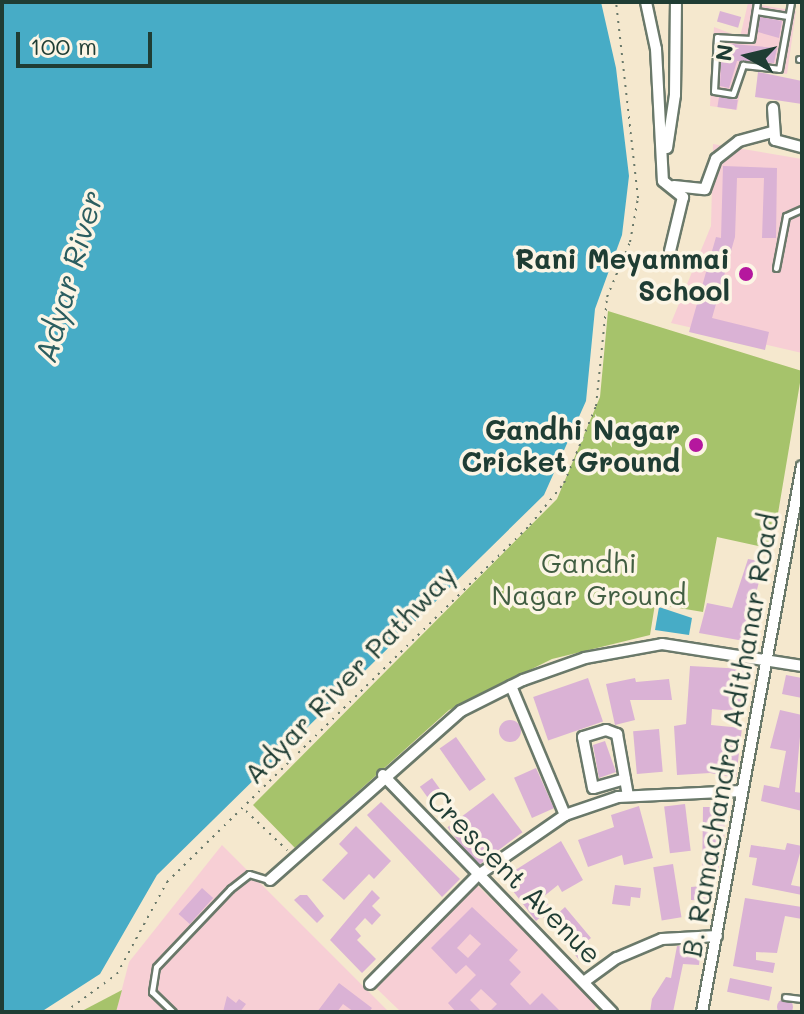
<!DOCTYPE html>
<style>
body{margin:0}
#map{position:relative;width:804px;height:1014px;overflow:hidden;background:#f5e8ce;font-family:Mali,sans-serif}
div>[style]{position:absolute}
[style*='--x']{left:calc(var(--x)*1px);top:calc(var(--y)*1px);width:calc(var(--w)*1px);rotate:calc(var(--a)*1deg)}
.built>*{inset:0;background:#f7cfd5}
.green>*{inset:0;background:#a6c36b}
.water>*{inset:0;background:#47acc6}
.building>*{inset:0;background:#dab2d5;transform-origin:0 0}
.round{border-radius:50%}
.path>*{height:2px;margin-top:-1px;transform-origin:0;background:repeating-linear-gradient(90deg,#6a796a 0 2px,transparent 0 8px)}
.roads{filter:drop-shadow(2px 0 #6a796a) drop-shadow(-2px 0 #6a796a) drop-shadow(0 2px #6a796a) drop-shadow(0 -2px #6a796a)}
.service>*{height:5px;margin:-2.5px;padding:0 2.5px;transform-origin:2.5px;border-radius:2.5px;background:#fff}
.minor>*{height:10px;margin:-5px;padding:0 5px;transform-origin:5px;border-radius:5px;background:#fff}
.dots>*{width:22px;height:22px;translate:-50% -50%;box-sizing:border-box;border:4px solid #fcf5e5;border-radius:50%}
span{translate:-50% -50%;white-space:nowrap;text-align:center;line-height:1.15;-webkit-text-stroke:7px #fcf5e5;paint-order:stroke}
.poi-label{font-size:28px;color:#1f3d34;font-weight:700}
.right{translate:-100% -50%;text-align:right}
.park-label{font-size:28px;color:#415e42}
.street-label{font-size:28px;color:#1f3d34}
.water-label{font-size:30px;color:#2b5e60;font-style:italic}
.frame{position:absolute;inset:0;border:4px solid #1f3d34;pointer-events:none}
.north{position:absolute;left:708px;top:16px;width:80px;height:80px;-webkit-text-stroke:6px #fcf5e5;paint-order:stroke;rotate:278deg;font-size:22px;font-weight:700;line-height:32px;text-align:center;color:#1f3d34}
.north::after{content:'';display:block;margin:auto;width:28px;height:36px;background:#1f3d34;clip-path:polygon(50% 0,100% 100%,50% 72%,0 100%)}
.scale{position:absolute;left:16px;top:32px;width:136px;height:36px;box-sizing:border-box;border:4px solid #1f3d34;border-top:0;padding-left:10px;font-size:24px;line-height:28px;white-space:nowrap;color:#1f3d34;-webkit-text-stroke:6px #fcf5e5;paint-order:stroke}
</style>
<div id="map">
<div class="built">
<i style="clip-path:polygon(748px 3px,796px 11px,787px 74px,748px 68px,743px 73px,737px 110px,710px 106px,714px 27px,740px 37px)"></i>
<i style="clip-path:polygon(713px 144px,802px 159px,802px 353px,671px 323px,711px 226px)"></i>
<i style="clip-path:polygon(222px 845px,389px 1012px,116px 1012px,129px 962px)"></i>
<i style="clip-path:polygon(476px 884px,597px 1002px,594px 1012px,401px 1012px,375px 987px)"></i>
</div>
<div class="green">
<i style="clip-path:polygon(608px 311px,802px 371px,772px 549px,717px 537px,703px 612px,655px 604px,650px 635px,552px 659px,449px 710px,295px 848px,253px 805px,557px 499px,600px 397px)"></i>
<i style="clip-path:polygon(122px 990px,116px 1012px,80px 1012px)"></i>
</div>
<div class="water">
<i style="clip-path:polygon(2px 2px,601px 2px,616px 68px,629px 176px,622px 235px,595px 309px,586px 401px,544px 495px,157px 875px,100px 974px,41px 1012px,2px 1012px)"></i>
<i style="clip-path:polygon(659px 607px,692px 618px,689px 635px,655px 630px)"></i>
</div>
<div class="building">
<i style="left:720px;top:11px;width:22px;height:11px;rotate:16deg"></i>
<i style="clip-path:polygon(760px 17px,782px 21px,779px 38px,758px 32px)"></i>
<i style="clip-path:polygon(722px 43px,777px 48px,774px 63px,737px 61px,729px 88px,720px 86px)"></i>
<i style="clip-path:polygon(758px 72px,802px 81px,802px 104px,755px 97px)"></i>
<i style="left:719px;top:97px;width:19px;height:10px;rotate:9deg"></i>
<i style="clip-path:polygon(723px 166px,777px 168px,776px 238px,762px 238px,764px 178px,737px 178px,735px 237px,712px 318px,769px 332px,765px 350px,689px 332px,716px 237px,721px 238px)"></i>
<i style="clip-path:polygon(748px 559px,764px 562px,744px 641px,699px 633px,707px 603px,732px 608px)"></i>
<i style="clip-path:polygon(690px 666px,745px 669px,740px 712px,712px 709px,711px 725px,742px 728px,736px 778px,710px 773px,677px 775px,674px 726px,686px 724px)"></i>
<i style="clip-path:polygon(786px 675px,802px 678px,802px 698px,782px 694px)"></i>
<i style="left:588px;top:678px;width:46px;height:58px;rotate:71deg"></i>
<i style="clip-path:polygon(635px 678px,636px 682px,669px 679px,672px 700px,630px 700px,635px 720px,615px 725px,606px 684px)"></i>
<i style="clip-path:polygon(780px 710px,802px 715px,795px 792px,802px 793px,802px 811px,761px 801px,764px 785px,779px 788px,786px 751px,770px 748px)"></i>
<i class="round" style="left:499px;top:720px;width:22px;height:22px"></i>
<i style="left:659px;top:729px;width:43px;height:26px;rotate:85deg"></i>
<i style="left:456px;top:737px;width:52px;height:20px;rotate:55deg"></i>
<i style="clip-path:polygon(605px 741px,616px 772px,599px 778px,593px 745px)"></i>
<i style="left:536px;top:768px;width:44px;height:24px;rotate:66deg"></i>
<i style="left:432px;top:778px;width:17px;height:15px;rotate:54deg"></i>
<i style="left:493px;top:793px;width:49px;height:57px;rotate:53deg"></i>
<i style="clip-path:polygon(381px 802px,460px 879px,442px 897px,367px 815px)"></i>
<i style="left:685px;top:804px;width:47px;height:21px;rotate:83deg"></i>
<i style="clip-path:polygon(639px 806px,653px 858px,624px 865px,622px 855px,588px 867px,578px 840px,614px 827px,611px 815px)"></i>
<i style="clip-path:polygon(703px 807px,725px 807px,724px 846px,719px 851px,719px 873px,713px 873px,711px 901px,691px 900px,691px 887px,702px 886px)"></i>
<i style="clip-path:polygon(356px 826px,391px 861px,374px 879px,369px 874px,344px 900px,322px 880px,348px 853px,339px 844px)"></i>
<i style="clip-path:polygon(561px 841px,583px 880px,562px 892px,558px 885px,543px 897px,556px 915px,565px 907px,591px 938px,586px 942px,594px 951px,581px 962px,542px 916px,536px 921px,503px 878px)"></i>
<i style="clip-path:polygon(787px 843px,802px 846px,791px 885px,802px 887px,802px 895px,752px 885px,757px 858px,749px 857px,751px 845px,785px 850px)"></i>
<i style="left:673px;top:864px;width:54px;height:20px;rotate:81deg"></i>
<i style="clip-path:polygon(615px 885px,641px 888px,640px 898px,631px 897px,630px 906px,612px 904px)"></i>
<i style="left:202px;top:888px;width:15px;height:35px;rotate:42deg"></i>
<i style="clip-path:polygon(372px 890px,380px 898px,372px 906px,381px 915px,372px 925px,365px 918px,355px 929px,361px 936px,357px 940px,376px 959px,362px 973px,330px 940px)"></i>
<i style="clip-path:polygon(300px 895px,307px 895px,324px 916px,317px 923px,294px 900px)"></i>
<i style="clip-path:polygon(745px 898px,802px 907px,802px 919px,785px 916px,777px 953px,756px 952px,756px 960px,775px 963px,773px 973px,733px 966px)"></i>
<i style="clip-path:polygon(evenodd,472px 907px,518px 950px,509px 960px,521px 972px,510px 984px,530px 1005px,542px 993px,561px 1012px,489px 1012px,497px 1004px,481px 989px,470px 1000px,482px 1012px,456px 1012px,448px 1003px,476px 975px,466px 965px,456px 974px,431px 948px,472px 907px,470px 934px,481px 944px,468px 958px,457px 948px,470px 934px)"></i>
<i style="clip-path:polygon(677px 946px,701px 947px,699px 965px,683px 964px,673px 1012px,650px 1012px,652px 999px,666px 977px,671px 978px)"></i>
<i style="left:730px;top:978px;width:43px;height:14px;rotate:12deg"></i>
<i style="clip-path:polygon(339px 983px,372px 1008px,369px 1012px,354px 1012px,343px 1004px,337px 1012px,317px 1012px)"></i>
<i style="clip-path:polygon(227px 996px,236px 1003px,239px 999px,246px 1004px,240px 1012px,223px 1012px)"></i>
<i class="round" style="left:777px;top:999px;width:16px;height:16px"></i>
</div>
<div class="path">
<i style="--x:246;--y:811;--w:57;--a:43.6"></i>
<i style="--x:65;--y:1012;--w:64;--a:-36.2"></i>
<i style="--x:117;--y:974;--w:105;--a:-61.5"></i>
<i style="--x:167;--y:882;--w:509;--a:-44.52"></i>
<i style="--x:530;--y:525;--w:54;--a:-51"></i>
<i style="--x:564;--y:483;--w:83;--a:-67.4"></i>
<i style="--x:596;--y:406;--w:110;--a:-84.2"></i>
<i style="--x:607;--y:297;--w:60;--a:-67.3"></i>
<i style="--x:630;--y:242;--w:45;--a:-79.7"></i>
<i style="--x:638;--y:198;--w:197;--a:-96.4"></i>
</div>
<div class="roads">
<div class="service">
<i style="--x:757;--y:2;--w:37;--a:99"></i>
<i style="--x:751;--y:39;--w:34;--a:-177"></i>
<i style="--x:717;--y:37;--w:54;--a:93.2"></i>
<i style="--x:714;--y:91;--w:19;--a:9"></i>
<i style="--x:733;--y:94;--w:31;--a:-71"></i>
<i style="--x:743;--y:65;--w:36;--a:6"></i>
<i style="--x:779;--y:69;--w:68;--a:-79.8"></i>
<i style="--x:756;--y:11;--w:32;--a:9"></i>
<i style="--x:799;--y:59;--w:3;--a:0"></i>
<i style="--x:776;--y:268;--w:53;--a:-79.1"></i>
<i style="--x:786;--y:216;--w:17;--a:-24"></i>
<i style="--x:785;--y:997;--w:17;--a:7"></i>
<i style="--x:173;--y:1012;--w:29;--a:-136"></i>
<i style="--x:152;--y:992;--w:25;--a:-81"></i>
<i style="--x:156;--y:967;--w:108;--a:-46.5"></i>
<i style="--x:230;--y:889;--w:24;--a:-38"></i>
<i style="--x:249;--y:874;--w:21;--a:17"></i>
</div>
<div class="minor">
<i style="--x:646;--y:2;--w:48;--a:78"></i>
<i style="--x:656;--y:49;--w:132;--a:87"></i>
<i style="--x:663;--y:181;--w:26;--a:39"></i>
<i style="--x:683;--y:197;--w:56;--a:103.5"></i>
<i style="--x:773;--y:108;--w:32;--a:86"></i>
<i style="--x:775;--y:140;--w:28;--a:15"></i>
<i style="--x:667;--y:148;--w:54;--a:-81.4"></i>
<i style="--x:675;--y:95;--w:93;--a:-89.4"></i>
<i style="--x:674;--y:186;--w:31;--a:6"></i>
<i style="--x:705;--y:189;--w:32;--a:-70"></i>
<i style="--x:716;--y:159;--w:29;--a:-38"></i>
<i style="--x:739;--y:141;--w:34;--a:-15"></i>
<i style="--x:511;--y:686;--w:140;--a:67.3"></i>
<i style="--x:383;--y:775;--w:330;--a:46"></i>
<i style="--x:625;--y:779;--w:33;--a:164"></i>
<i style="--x:593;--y:788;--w:52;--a:-101.1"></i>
<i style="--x:583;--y:737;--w:24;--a:-17"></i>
<i style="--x:606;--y:730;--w:12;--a:20"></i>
<i style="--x:617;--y:734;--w:63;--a:79.9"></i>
<i style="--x:270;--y:880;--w:255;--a:-41.5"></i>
<i style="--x:461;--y:711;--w:69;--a:-26.6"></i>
<i style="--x:523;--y:680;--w:66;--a:-19.5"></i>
<i style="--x:585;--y:658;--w:78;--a:-10.3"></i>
<i style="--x:662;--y:644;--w:142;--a:8.9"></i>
<i style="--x:585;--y:981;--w:39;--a:-36"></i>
<i style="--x:617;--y:958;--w:49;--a:-22.9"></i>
<i style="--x:662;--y:939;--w:55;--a:-3.1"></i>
<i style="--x:370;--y:984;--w:152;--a:-45.3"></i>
<i style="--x:477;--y:876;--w:107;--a:-34.7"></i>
<i style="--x:565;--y:815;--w:56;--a:-18.8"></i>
<i style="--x:618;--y:797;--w:124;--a:-2.8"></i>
<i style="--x:702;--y:1012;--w:555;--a:-79.62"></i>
</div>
</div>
<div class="dots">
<i style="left:746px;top:274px;background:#b5179e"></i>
<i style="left:696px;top:445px;background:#b5179e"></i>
</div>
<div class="poi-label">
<span class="right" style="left:730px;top:274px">Rani Meyammai<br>School</span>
<span class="right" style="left:680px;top:445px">Gandhi Nagar<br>Cricket Ground</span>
</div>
<div class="park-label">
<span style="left:589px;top:578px">Gandhi<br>Nagar Ground</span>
</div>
<div class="street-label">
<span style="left:349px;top:674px;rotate:-46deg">Adyar River Pathway</span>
<span style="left:729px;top:735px;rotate:-80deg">B. Ramachandra Adithanar Road</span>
<span style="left:515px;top:876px;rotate:45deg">Crescent Avenue</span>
</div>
<div class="water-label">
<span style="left:68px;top:276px;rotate:-74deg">Adyar River</span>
</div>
<div class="frame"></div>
<div class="north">N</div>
<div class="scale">100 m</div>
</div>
